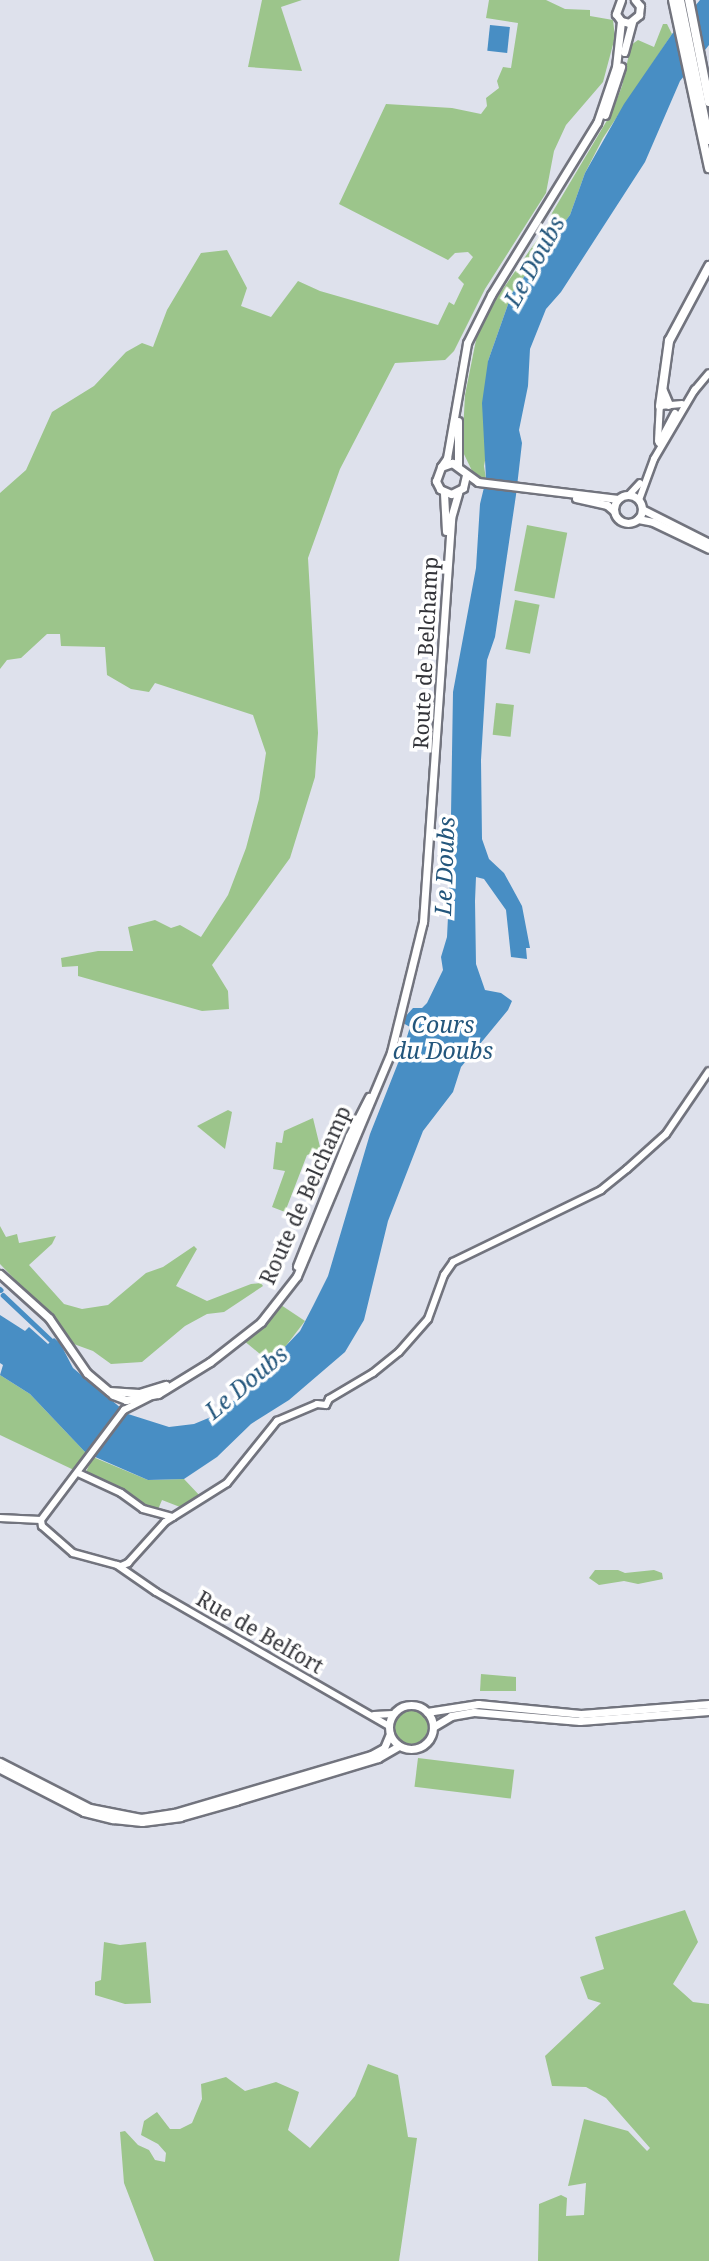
<!DOCTYPE html>
<style>
body{margin:0}
#map{position:relative;width:709px;height:2261px;overflow:hidden;background:#dee1ec;font-family:"Noto Serif",serif}
div>[style]{position:absolute}
[style*='--x']{left:calc(var(--x)*1px);top:calc(var(--y)*1px);width:calc(var(--w)*1px);rotate:calc(var(--a)*1deg)}
.green>*{inset:0;background:#9cc58b;transform-origin:0 0}
.round{border-radius:50%}
.water>*{inset:0;background:#488ec4;transform-origin:0 0}
.canal>*{height:4.5px;margin:-2.25px;padding:0 2.25px;transform-origin:2.25px;border-radius:2.25px;background:#488ec4}
.roads{filter:drop-shadow(2px 0 #72747e) drop-shadow(-2px 0 #72747e) drop-shadow(0 2px #72747e) drop-shadow(0 -2px #72747e)}
.secondary>*{height:6px;margin:-3px;padding:0 3px;transform-origin:3px;border-radius:3px;background:#fff}
.primary>*{height:7px;margin:-3.5px;padding:0 3.5px;transform-origin:3.5px;border-radius:3.5px;background:#fff}
.primary>.ring{margin:-3.5px;padding:0;box-sizing:content-box;background:none;border:7px solid #fff;border-radius:50%}
.highway>*{height:8px;margin:-4px;padding:0 4px;transform-origin:4px;border-radius:4px;background:#fff}
span{translate:-50% -50%;white-space:nowrap;text-align:center;line-height:1.15;-webkit-text-stroke:7px #fff;paint-order:stroke}
.street-label{font-size:21px;color:#333439}
.water-label{font-size:23px;color:#23567c;font-style:italic}
</style>
<div id="map">
<div class="green">
<i style="clip-path:polygon(262px 0,302px 0,281px 7px,302px 71px,248px 67px)"></i>
<i style="clip-path:polygon(489px 0,546px 0,565px 9px,590px 10px,590px 16px,613px 20px,615px 37px,603px 82px,566px 125px,554px 151px,546px 193px,485px 289px,454px 351px,445px 360px,395px 363px,340px 469px,308px 558px,318px 733px,315px 777px,290px 858px,212px 965px,228px 991px,229px 1009px,202px 1011px,78px 976px,78px 966px,62px 967px,61px 958px,98px 951px,133px 951px,128px 927px,155px 920px,171px 928px,180px 925px,201px 937px,228px 895px,246px 848px,259px 799px,266px 753px,253px 715px,155px 683px,149px 692px,131px 689px,107px 675px,105px 647px,61px 646px,60px 634px,47px 634px,21px 658px,7px 660px,0 669px,0 493px,26px 470px,52px 412px,94px 386px,126px 352px,142px 343px,153px 347px,167px 310px,201px 253px,227px 250px,247px 288px,241px 306px,271px 317px,298px 281px,320px 291px,438px 325px,449px 302px,454px 305px,464px 284px,458px 278px,473px 257px,468px 252px,455px 253px,448px 260px,339px 204px,386px 104px,452px 108px,481px 114px,487px 106px,486px 98px,499px 88px,497px 81px,503px 67px,511px 68px,518px 23px,486px 18px)"></i>
<i style="clip-path:polygon(663px 24px,667px 24px,672px 34px,603px 138px,585px 173px,570px 215px,512px 293px,488px 361px,487px 450px,484px 466px,486px 479px,475px 477px,462px 450px,465px 395px,477px 335px,498px 296px,548px 224px,552px 213px,612px 112px,622px 86px,631px 45px,638px 40px,654px 47px)"></i>
<i style="left:527px;top:525px;width:41px;height:67px;rotate:11deg"></i>
<i style="left:515px;top:600px;width:25px;height:50px;rotate:11deg"></i>
<i style="left:496px;top:703px;width:18px;height:32px;rotate:6deg"></i>
<i style="clip-path:polygon(228px 1110px,232px 1112px,225px 1149px,197px 1126px)"></i>
<i style="clip-path:polygon(313px 1118px,321px 1151px,307px 1155px,285px 1212px,272px 1207px,285px 1171px,273px 1169px,276px 1142px,282px 1143px,284px 1131px)"></i>
<i style="clip-path:polygon(0 1226px,6px 1237px,17px 1234px,19px 1243px,56px 1236px,52px 1244px,29px 1265px,64px 1304px,82px 1309px,108px 1305px,146px 1273px,163px 1267px,194px 1246px,197px 1249px,176px 1286px,207px 1301px,251px 1284px,261px 1283px,263px 1286px,224px 1312px,207px 1314px,185px 1326px,142px 1362px,111px 1364px,93px 1351px,71px 1343px,49px 1315px,0 1264px)"></i>
<i style="clip-path:polygon(281px 1305px,305px 1321px,272px 1364px,243px 1340px)"></i>
<i style="clip-path:polygon(0 1375px,30px 1394px,88px 1455px,76px 1471px,0 1435px)"></i>
<i style="clip-path:polygon(93px 1457px,148px 1480px,184px 1479px,201px 1497px,180px 1507px,162px 1500px,157px 1512px,137px 1504px,138px 1501px,126px 1491px,85px 1474px)"></i>
<i style="clip-path:polygon(595px 1570px,618px 1570px,625px 1573px,654px 1570px,662px 1573px,663px 1579px,638px 1584px,624px 1581px,599px 1585px,589px 1578px)"></i>
<i style="clip-path:polygon(481px 1674px,516px 1677px,516px 1691px,480px 1691px)"></i>
<i class="round" style="left:394px;top:1710px;width:34px;height:34px"></i>
<i style="left:418px;top:1758px;width:97px;height:29px;rotate:7deg"></i>
<i style="clip-path:polygon(685px 1910px,698px 1942px,673px 1984px,693px 2002px,709px 2004px,709px 2261px,538px 2261px,539px 2204px,561px 2195px,567px 2198px,566px 2216px,584px 2215px,586px 2183px,568px 2186px,584px 2119px,628px 2131px,647px 2151px,650px 2148px,606px 2098px,586px 2087px,552px 2086px,545px 2056px,601px 2003px,588px 1999px,580px 1977px,604px 1969px,595px 1937px)"></i>
<i style="clip-path:polygon(104px 1942px,120px 1945px,146px 1942px,151px 2003px,125px 2004px,95px 1995px,95px 1982px,101px 1980px)"></i>
<i style="clip-path:polygon(368px 2064px,398px 2075px,408px 2137px,417px 2138px,399px 2261px,154px 2261px,124px 2183px,120px 2132px,125px 2131px,138px 2145px,149px 2150px,155px 2160px,165px 2162px,166px 2153px,158px 2144px,141px 2135px,144px 2121px,157px 2112px,170px 2129px,180px 2129px,192px 2123px,202px 2099px,201px 2084px,226px 2077px,245px 2091px,276px 2082px,299px 2092px,288px 2130px,310px 2148px,355px 2096px)"></i>
</div>
<div class="water">
<i style="clip-path:polygon(700px 0,709px 0,709px 45px,680px 81px,645px 162px,561px 292px,546px 309px,530px 349px,528px 386px,519px 430px,522px 443px,516px 495px,495px 637px,487px 660px,481px 760px,482px 839px,489px 859px,504px 873px,522px 906px,530px 948px,526px 948px,527px 959px,511px 957px,506px 910px,484px 879px,476px 877px,475px 901px,476px 964px,485px 990px,501px 993px,512px 1001px,508px 1010px,461px 1067px,453px 1092px,423px 1131px,388px 1221px,364px 1320px,345px 1352px,289px 1400px,251px 1424px,217px 1457px,184px 1479px,148px 1480px,86px 1453px,30px 1394px,0 1375px,3px 1365px,0 1363px,0 1315px,25px 1331px,29px 1327px,48px 1344px,54px 1338px,60px 1343px,73px 1368px,128px 1414px,169px 1427px,194px 1424px,223px 1412px,300px 1331px,313px 1306px,328px 1276px,370px 1134px,402px 1053px,410px 1027px,403px 1023px,405px 1017px,413px 1008px,422px 1008px,427px 1003px,443px 970px,441px 957px,447px 937px,450px 876px,453px 692px,476px 568px,480px 504px,486px 479px,482px 403px,488px 361px,512px 293px,570px 215px,585px 173px,624px 104px,672px 34px)"></i>
<i style="left:490px;top:25px;width:20px;height:26px;rotate:6deg"></i>
</div>
<div class="canal">
<i style="--x:0;--y:1289;--w:1;--a:45"></i>
<i style="--x:3;--y:1295;--w:70;--a:43.3"></i>
</div>
<div class="roads">
<div class="secondary">
<i style="--x:694;--y:391;--w:23;--a:-50"></i>
<i style="--x:658;--y:441;--w:35;--a:-87"></i>
<i style="--x:660;--y:406;--w:22;--a:-5"></i>
<i style="--x:659;--y:443;--w:34;--a:-62"></i>
<i style="--x:629;--y:495;--w:16;--a:-47"></i>
<i style="--x:639;--y:500;--w:44;--a:-69.9"></i>
<i style="--x:654;--y:459;--w:81;--a:-59.6"></i>
<i style="--x:78;--y:1473;--w:47;--a:24.9"></i>
<i style="--x:121;--y:1493;--w:27;--a:36"></i>
<i style="--x:143;--y:1509;--w:31;--a:15"></i>
<i style="--x:0;--y:1518;--w:41;--a:2.8"></i>
<i style="--x:41;--y:1520;--w:6;--a:81"></i>
<i style="--x:42;--y:1526;--w:41;--a:41.1"></i>
<i style="--x:73;--y:1553;--w:50;--a:15.2"></i>
<i style="--x:121;--y:1566;--w:8;--a:-23"></i>
<i style="--x:128;--y:1563;--w:55;--a:-47.9"></i>
<i style="--x:165;--y:1522;--w:73;--a:-32.2"></i>
<i style="--x:227;--y:1483;--w:80;--a:-51.1"></i>
<i style="--x:277;--y:1421;--w:43;--a:-23"></i>
<i style="--x:317;--y:1404;--w:9;--a:6"></i>
<i style="--x:326;--y:1405;--w:7;--a:-63"></i>
<i style="--x:329;--y:1399;--w:51;--a:-30.6"></i>
<i style="--x:373;--y:1373;--w:33;--a:-39"></i>
<i style="--x:399;--y:1352;--w:44;--a:-48.7"></i>
<i style="--x:428;--y:1319;--w:47;--a:-70"></i>
<i style="--x:444;--y:1275;--w:16;--a:-55"></i>
<i style="--x:453;--y:1262;--w:165;--a:-25.9"></i>
<i style="--x:601;--y:1190;--w:33;--a:-39"></i>
<i style="--x:627;--y:1169;--w:52;--a:-41.9"></i>
<i style="--x:666;--y:1134;--w:76;--a:-55.7"></i>
<i style="--x:41;--y:1520;--w:138;--a:-53"></i>
<i style="--x:124;--y:1410;--w:28;--a:-27"></i>
<i style="--x:117;--y:1565;--w:47;--a:34.7"></i>
<i style="--x:156;--y:1592;--w:269;--a:29.9"></i>
<i style="--x:374;--y:1715;--w:19;--a:-3"></i>
</div>
<div class="primary">
<i style="--x:621;--y:0;--w:15;--a:110"></i>
<i style="--x:616;--y:14;--w:9;--a:54"></i>
<i style="--x:621;--y:21;--w:8;--a:14"></i>
<i style="--x:629;--y:23;--w:13;--a:-39"></i>
<i style="--x:639;--y:15;--w:9;--a:-84"></i>
<i style="--x:640;--y:6;--w:8;--a:-130"></i>
<i style="--x:624;--y:52;--w:31;--a:-75"></i>
<i style="--x:605;--y:115;--w:51;--a:-71.6"></i>
<i style="--x:458;--y:421;--w:44;--a:90"></i>
<i style="--x:441;--y:467;--w:11;--a:-56"></i>
<i style="--x:447;--y:458;--w:117;--a:-80.1"></i>
<i style="--x:467;--y:343;--w:54;--a:-63.4"></i>
<i style="--x:491;--y:295;--w:202;--a:-58.4"></i>
<i style="--x:597;--y:123;--w:59;--a:-71.3"></i>
<i style="--x:616;--y:67;--w:46;--a:-83.8"></i>
<i style="--x:466;--y:475;--w:13;--a:103"></i>
<i style="--x:463;--y:488;--w:13;--a:153"></i>
<i style="--x:451;--y:494;--w:12;--a:-156"></i>
<i style="--x:440;--y:489;--w:9;--a:-117"></i>
<i style="--x:436;--y:481;--w:15;--a:-70"></i>
<i style="--x:441;--y:467;--w:12;--a:-20"></i>
<i style="--x:452;--y:463;--w:32;--a:36"></i>
<i style="--x:478;--y:482;--w:141;--a:6.9"></i>
<i style="--x:444;--y:493;--w:38;--a:87"></i>
<i class="ring" style="left:614px;top:495px;width:21px;height:21px"></i>
<i style="--x:576;--y:498;--w:32;--a:13"></i>
<i style="--x:607;--y:505;--w:9;--a:41"></i>
<i style="--x:642;--y:509;--w:75;--a:26.9"></i>
<i style="--x:638;--y:519;--w:15;--a:11"></i>
<i style="--x:653;--y:522;--w:62;--a:25.7"></i>
<i style="--x:297;--y:1266;--w:140;--a:-68.2"></i>
<i style="--x:349;--y:1136;--w:44;--a:-62.9"></i>
<i style="--x:0;--y:1274;--w:66;--a:41.9"></i>
<i style="--x:49;--y:1318;--w:67;--a:55.4"></i>
<i style="--x:87;--y:1373;--w:34;--a:40"></i>
<i style="--x:113;--y:1395;--w:14;--a:21"></i>
<i style="--x:126;--y:1400;--w:33;--a:-11"></i>
<i style="--x:158;--y:1394;--w:61;--a:-31.6"></i>
<i style="--x:210;--y:1362;--w:65;--a:-38.1"></i>
<i style="--x:261;--y:1322;--w:58;--a:-52"></i>
<i style="--x:297;--y:1276;--w:243;--a:-67.2"></i>
<i style="--x:391;--y:1052;--w:134;--a:-76.2"></i>
<i style="--x:423;--y:922;--w:405;--a:-86"></i>
<i style="--x:451;--y:518;--w:26;--a:-74"></i>
<i style="--x:109;--y:1391;--w:30;--a:4"></i>
<i style="--x:139;--y:1393;--w:28;--a:-17"></i>
<i class="ring" style="left:389px;top:1705px;width:37px;height:37px"></i>
<i style="--x:427;--y:1712;--w:52;--a:-8.9"></i>
<i style="--x:478;--y:1704;--w:103;--a:5.5"></i>
<i style="--x:581;--y:1714;--w:128;--a:-4.5"></i>
<i style="--x:433;--y:1727;--w:21;--a:-31"></i>
<i style="--x:451;--y:1716;--w:23;--a:-10"></i>
<i style="--x:474;--y:1712;--w:106;--a:4.9"></i>
<i style="--x:580;--y:1721;--w:129;--a:-4.4"></i>
<i style="--x:0;--y:1762;--w:101;--a:27.1"></i>
<i style="--x:90;--y:1808;--w:52;--a:11.1"></i>
<i style="--x:141;--y:1818;--w:33;--a:-9"></i>
<i style="--x:174;--y:1813;--w:205;--a:-16.4"></i>
<i style="--x:371;--y:1755;--w:15;--a:-28"></i>
<i style="--x:384;--y:1748;--w:15;--a:-67"></i>
<i style="--x:0;--y:1769;--w:94;--a:27.1"></i>
<i style="--x:84;--y:1812;--w:30;--a:14"></i>
<i style="--x:113;--y:1819;--w:29;--a:6"></i>
<i style="--x:142;--y:1822;--w:38;--a:-7"></i>
<i style="--x:180;--y:1817;--w:58;--a:-15.9"></i>
<i style="--x:236;--y:1801;--w:148;--a:-16.8"></i>
<i style="--x:378;--y:1758;--w:24;--a:-30"></i>
</div>
<div class="highway">
<i style="--x:673;--y:0;--w:172;--a:77.9"></i>
<i style="--x:680;--y:0;--w:143;--a:78.3"></i>
<i style="--x:689;--y:0;--w:104;--a:78.9"></i>
<i style="--x:663;--y:391;--w:15;--a:67"></i>
<i style="--x:660;--y:406;--w:66;--a:-82.1"></i>
<i style="--x:669;--y:341;--w:85;--a:-61.9"></i>
</div>
</div>
<div class="street-label">
<span style="left:425px;top:653px;rotate:-87deg">Route de Belchamp</span>
<span style="left:305px;top:1195px;rotate:-66deg">Route de Belchamp</span>
<span style="left:260px;top:1632px;rotate:30deg">Rue de Belfort</span>
</div>
<div class="water-label">
<span style="left:534px;top:261px;rotate:-61deg">Le Doubs</span>
<span style="left:444px;top:866px;rotate:-88deg">Le Doubs</span>
<span style="left:443px;top:1037px">Cours<br>du Doubs</span>
<span style="left:246px;top:1382px;rotate:-40deg">Le Doubs</span>
</div>
</div>
